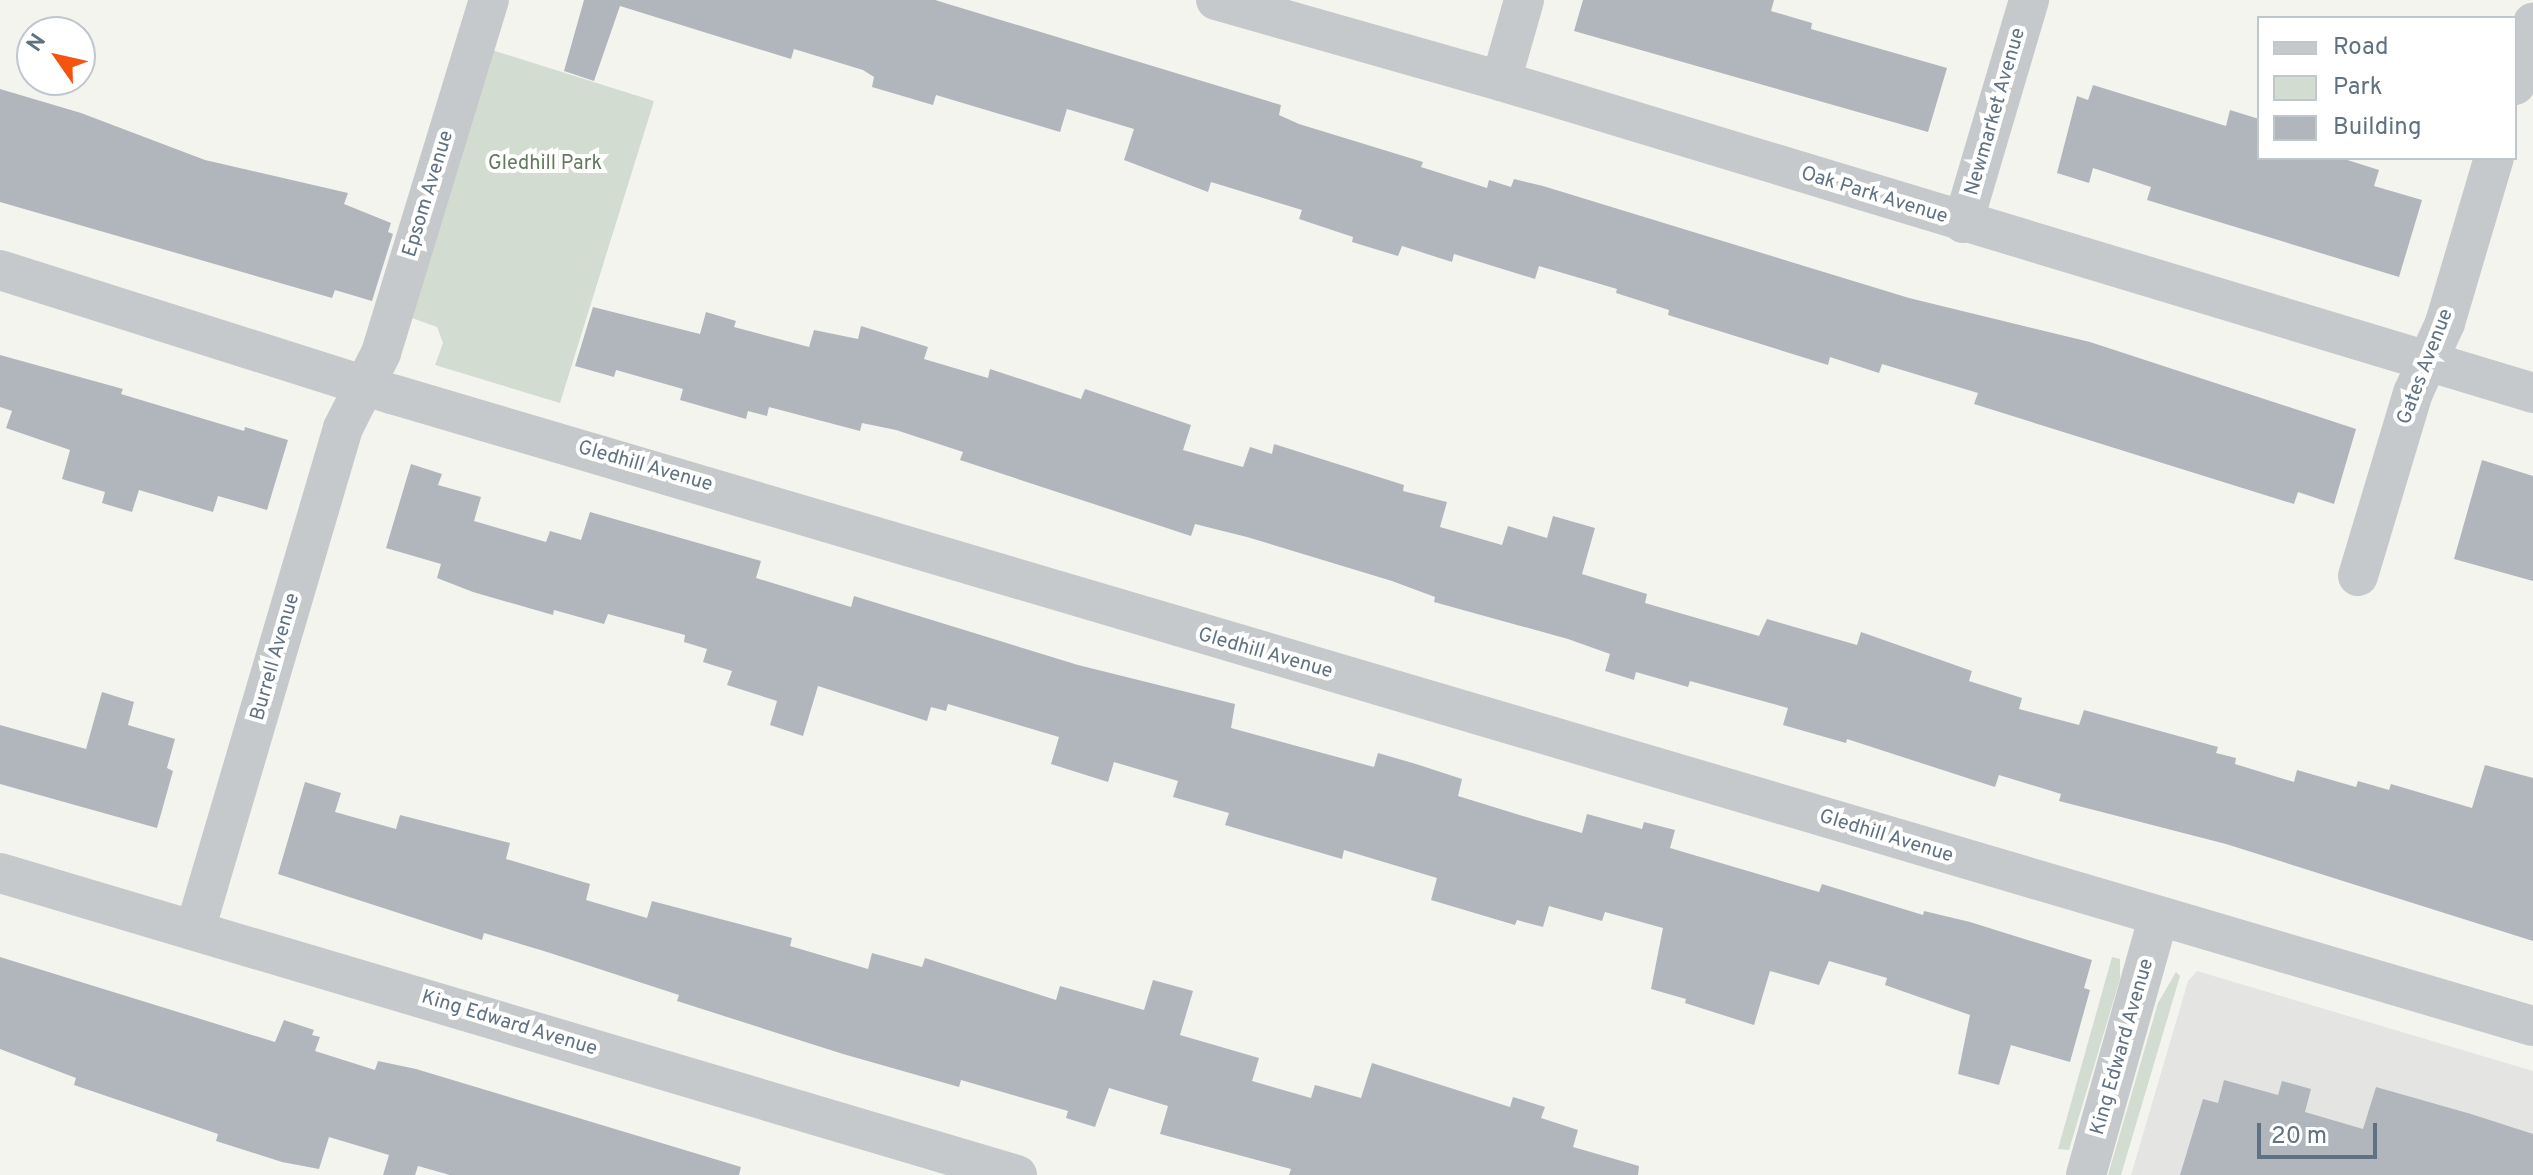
<!DOCTYPE html>
<style>
body{margin:0}
#map{position:relative;width:2533px;height:1175px;overflow:hidden;background:#f4f4ef;font-family:Overpass,sans-serif}
div>[style]{position:absolute}
[style*='--x']{left:calc(var(--x)*1px);top:calc(var(--y)*1px);width:calc(var(--w)*1px);rotate:calc(var(--a)*1deg)}
.built>*{inset:0;background:#e4e5e3}
.green>*{inset:0;background:#d3dcd0}
.building>*{inset:0;background:#b0b6bc}
.street>*{height:40px;margin:-20px;padding:0 20px;transform-origin:20px;border-radius:20px;background:#c6c9cc}
span{translate:-50% -50%;white-space:nowrap;text-align:center;line-height:1.15;-webkit-text-stroke:8px #fff;paint-order:stroke}
.street-label{font-size:20px;color:#607183}
.park-label{font-size:20px;color:#637a5f}
.legend{position:absolute;left:2257px;top:16px;width:260px;height:144px;box-sizing:border-box;background:#fff;border:2px solid #bfc6cd;margin:0;padding:10px 14px;list-style:none;font-size:24px;color:#607183}
.legend li{display:flex;align-items:center;gap:16px;height:40px}
.legend b{width:40px;border:2px solid #bfc6cd}
.north{position:absolute;left:16px;top:16px;width:80px;height:80px;box-sizing:border-box;background:#fff;border:2px solid #bfc6cd;border-radius:50%;rotate:304deg;font-size:22px;font-weight:700;line-height:32px;text-align:center;color:#607183}
.north::after{content:'';display:block;margin:auto;width:28px;height:36px;background:#f4540f;clip-path:polygon(50% 0,100% 100%,50% 72%,0 100%)}
.scale{position:absolute;left:2257px;top:1123px;width:120px;height:36px;box-sizing:border-box;border:4px solid #607183;border-top:0;padding-left:10px;font-size:24px;line-height:28px;white-space:nowrap;color:#607183;-webkit-text-stroke:6px #fff;paint-order:stroke}
</style>
<div id="map">
<div class="built">
<i style="clip-path:polygon(2197px 971px,2533px 1071px,2533px 1175px,2131px 1175px,2188px 981px)"></i>
</div>
<div class="green">
<i style="clip-path:polygon(492px 50px,654px 101px,560px 403px,435px 365px,443px 343px,437px 327px,412px 318px)"></i>
<i style="clip-path:polygon(2112px 957px,2120px 959px,2120px 979px,2069px 1150px,2058px 1149px)"></i>
<i style="clip-path:polygon(2176px 972px,2180px 976px,2121px 1175px,2108px 1175px,2158px 1003px)"></i>
</div>
<div class="building">
<i style="clip-path:polygon(584px 0,935px 0,1281px 105px,1279px 115px,1299px 124px,1423px 162px,1421px 167px,1487px 188px,1489px 180px,1511px 187px,1514px 179px,1543px 186px,1909px 298px,2090px 342px,2356px 429px,2334px 504px,2298px 492px,2294px 504px,1974px 404px,1978px 393px,1882px 364px,1879px 373px,1830px 357px,1828px 365px,1668px 315px,1669px 310px,1616px 293px,1617px 289px,1539px 266px,1535px 279px,1454px 254px,1452px 262px,1402px 246px,1398px 256px,1352px 242px,1353px 237px,1299px 219px,1302px 210px,1211px 182px,1208px 192px,1124px 160px,1134px 129px,1067px 109px,1060px 132px,936px 95px,933px 105px,872px 87px,874px 77px,863px 70px,794px 49px,791px 59px,620px 6px,594px 81px,564px 71px)"></i>
<i style="clip-path:polygon(1583px 0,1774px 0,1771px 11px,1812px 23px,1811px 29px,1947px 68px,1928px 132px,1574px 31px)"></i>
<i style="clip-path:polygon(2093px 85px,2226px 126px,2230px 110px,2259px 119px,2259px 158px,2341px 158px,2379px 170px,2374px 186px,2422px 200px,2399px 277px,2147px 200px,2151px 187px,2093px 168px,2089px 183px,2057px 173px,2077px 96px,2088px 100px)"></i>
<i style="clip-path:polygon(0 89px,81px 113px,205px 160px,348px 193px,344px 204px,391px 223px,388px 232px,393px 234px,372px 301px,335px 290px,332px 298px,0 202px)"></i>
<i style="clip-path:polygon(593px 307px,700px 334px,706px 312px,736px 321px,734px 327px,809px 347px,814px 330px,858px 339px,861px 326px,928px 347px,924px 359px,988px 378px,990px 369px,1081px 399px,1085px 389px,1191px 425px,1183px 450px,1243px 467px,1250px 447px,1272px 454px,1274px 444px,1404px 485px,1403px 491px,1447px 502px,1440px 527px,1502px 545px,1508px 526px,1547px 538px,1553px 516px,1595px 528px,1582px 574px,1647px 594px,1645px 603px,1759px 636px,1767px 619px,1857px 645px,1861px 632px,1972px 671px,1969px 681px,2022px 698px,2019px 709px,2079px 725px,2084px 710px,2218px 747px,2216px 753px,2236px 758px,2235px 764px,2294px 782px,2297px 770px,2356px 787px,2358px 781px,2389px 790px,2391px 784px,2472px 808px,2485px 765px,2533px 778px,2533px 941px,2226px 844px,2059px 801px,2061px 794px,1999px 775px,1995px 787px,1847px 739px,1846px 743px,1783px 725px,1788px 708px,1690px 681px,1688px 687px,1636px 672px,1634px 680px,1605px 671px,1610px 654px,1568px 639px,1434px 602px,1435px 597px,1392px 581px,1247px 537px,1195px 524px,1191px 536px,960px 460px,963px 452px,896px 430px,862px 423px,860px 431px,769px 407px,767px 416px,748px 411px,746px 419px,680px 400px,683px 389px,616px 370px,614px 377px,575px 366px)"></i>
<i style="clip-path:polygon(0 355px,123px 389px,121px 394px,244px 431px,245px 427px,288px 440px,267px 510px,218px 496px,213px 512px,139px 490px,132px 512px,102px 503px,105px 492px,62px 479px,70px 450px,6px 428px,12px 411px,0 407px)"></i>
<i style="clip-path:polygon(2482px 460px,2533px 476px,2533px 581px,2454px 559px)"></i>
<i style="clip-path:polygon(411px 464px,442px 474px,438px 485px,481px 497px,474px 521px,546px 542px,550px 531px,581px 540px,590px 512px,761px 561px,756px 578px,851px 607px,854px 596px,1078px 665px,1235px 704px,1231px 728px,1374px 767px,1378px 753px,1416px 764px,1462px 779px,1458px 796px,1536px 820px,1582px 833px,1587px 814px,1642px 829px,1644px 822px,1675px 830px,1670px 848px,1819px 892px,1822px 884px,1923px 915px,1924px 911px,1970px 922px,2092px 960px,2084px 988px,2090px 990px,2070px 1062px,2011px 1045px,1999px 1085px,1958px 1074px,1970px 1015px,1885px 985px,1887px 978px,1829px 961px,1819px 985px,1770px 971px,1754px 1025px,1685px 1003px,1686px 999px,1651px 989px,1663px 928px,1605px 912px,1602px 921px,1549px 906px,1543px 927px,1517px 920px,1515px 925px,1431px 900px,1437px 878px,1344px 850px,1342px 859px,1225px 825px,1229px 813px,1173px 797px,1178px 781px,1114px 762px,1108px 782px,1051px 764px,1059px 737px,948px 704px,946px 711px,931px 707px,927px 721px,818px 686px,803px 736px,770px 725px,777px 701px,727px 685px,732px 671px,703px 662px,707px 649px,684px 642px,685px 635px,608px 614px,604px 624px,554px 610px,553px 615px,473px 592px,437px 578px,441px 564px,386px 548px)"></i>
<i style="clip-path:polygon(102px 692px,134px 702px,128px 725px,175px 739px,167px 768px,173px 771px,157px 828px,0 784px,0 725px,86px 749px)"></i>
<i style="clip-path:polygon(305px 782px,341px 793px,335px 812px,396px 829px,400px 815px,510px 843px,506px 859px,590px 884px,586px 900px,647px 918px,652px 901px,792px 938px,790px 946px,868px 969px,872px 953px,922px 967px,925px 958px,1056px 1000px,1060px 986px,1144px 1010px,1153px 980px,1193px 991px,1180px 1035px,1259px 1058px,1252px 1081px,1311px 1098px,1315px 1085px,1361px 1098px,1372px 1063px,1510px 1107px,1513px 1097px,1545px 1107px,1541px 1118px,1578px 1130px,1573px 1147px,1639px 1166px,1638px 1175px,1289px 1175px,1291px 1169px,1160px 1134px,1168px 1106px,1109px 1088px,1095px 1127px,1066px 1118px,1068px 1111px,961px 1080px,959px 1087px,843px 1054px,677px 1001px,679px 995px,547px 952px,484px 933px,482px 940px,278px 874px)"></i>
<i style="clip-path:polygon(0 957px,275px 1042px,284px 1020px,314px 1030px,312px 1035px,320px 1037px,315px 1051px,375px 1070px,378px 1061px,416px 1069px,741px 1167px,739px 1175px,450px 1175px,418px 1166px,415px 1175px,383px 1175px,389px 1155px,329px 1137px,319px 1169px,282px 1162px,216px 1141px,218px 1134px,74px 1085px,76px 1078px,0 1049px)"></i>
<i style="clip-path:polygon(2224px 1080px,2278px 1095px,2282px 1081px,2311px 1089px,2305px 1112px,2363px 1129px,2376px 1087px,2471px 1114px,2533px 1134px,2533px 1175px,2180px 1175px,2203px 1099px,2218px 1103px)"></i>
</div>
<div class="street">
<i style="--x:1216;--y:0;--w:296;--a:15.9"></i>
<i style="--x:1501;--y:81;--w:1078;--a:16.82"></i>
<i style="--x:1501;--y:81;--w:84;--a:-74.1"></i>
<i style="--x:2515;--y:85;--w:65;--a:-73.8"></i>
<i style="--x:1963;--y:223;--w:233;--a:-73.5"></i>
<i style="--x:0;--y:270;--w:411;--a:17.6"></i>
<i style="--x:392;--y:394;--w:2232;--a:16.45"></i>
<i style="--x:2358;--y:576;--w:191;--a:-73.3"></i>
<i style="--x:2413;--y:393;--w:77;--a:-65.4"></i>
<i style="--x:2445;--y:323;--w:172;--a:-73.5"></i>
<i style="--x:0;--y:873;--w:1061;--a:16.54"></i>
<i style="--x:195;--y:930;--w:523;--a:-73.57"></i>
<i style="--x:343;--y:428;--w:84;--a:-63.1"></i>
<i style="--x:381;--y:353;--w:369;--a:-73"></i>
<i style="--x:2086;--y:1175;--w:267;--a:-74.3"></i>
</div>
<div class="street-label">
<span style="left:1996px;top:112px;rotate:-74deg">Newmarket Avenue</span>
<span style="left:429px;top:194px;rotate:-73deg">Epsom Avenue</span>
<span style="left:1874px;top:196px;rotate:17deg">Oak Park Avenue</span>
<span style="left:2426px;top:367px;rotate:-69deg">Gates Avenue</span>
<span style="left:645px;top:467px;rotate:16deg">Gledhill Avenue</span>
<span style="left:1265px;top:654px;rotate:16deg">Gledhill Avenue</span>
<span style="left:276px;top:657px;rotate:-74deg">Burrell Avenue</span>
<span style="left:1886px;top:837px;rotate:17deg">Gledhill Avenue</span>
<span style="left:509px;top:1024px;rotate:17deg">King Edward Avenue</span>
<span style="left:2123px;top:1047px;rotate:-74deg">King Edward Avenue</span>
</div>
<div class="park-label">
<span style="left:545px;top:164px">Gledhill Park</span>
</div>
<ul class="legend">
<li><b style="height:10px;background:#c6c9cc"></b>Road</li>
<li><b style="height:22px;background:#d3dcd0"></b>Park</li>
<li><b style="height:22px;background:#b0b6bc"></b>Building</li>
</ul>
<div class="north">N</div>
<div class="scale">20 m</div>
</div>
